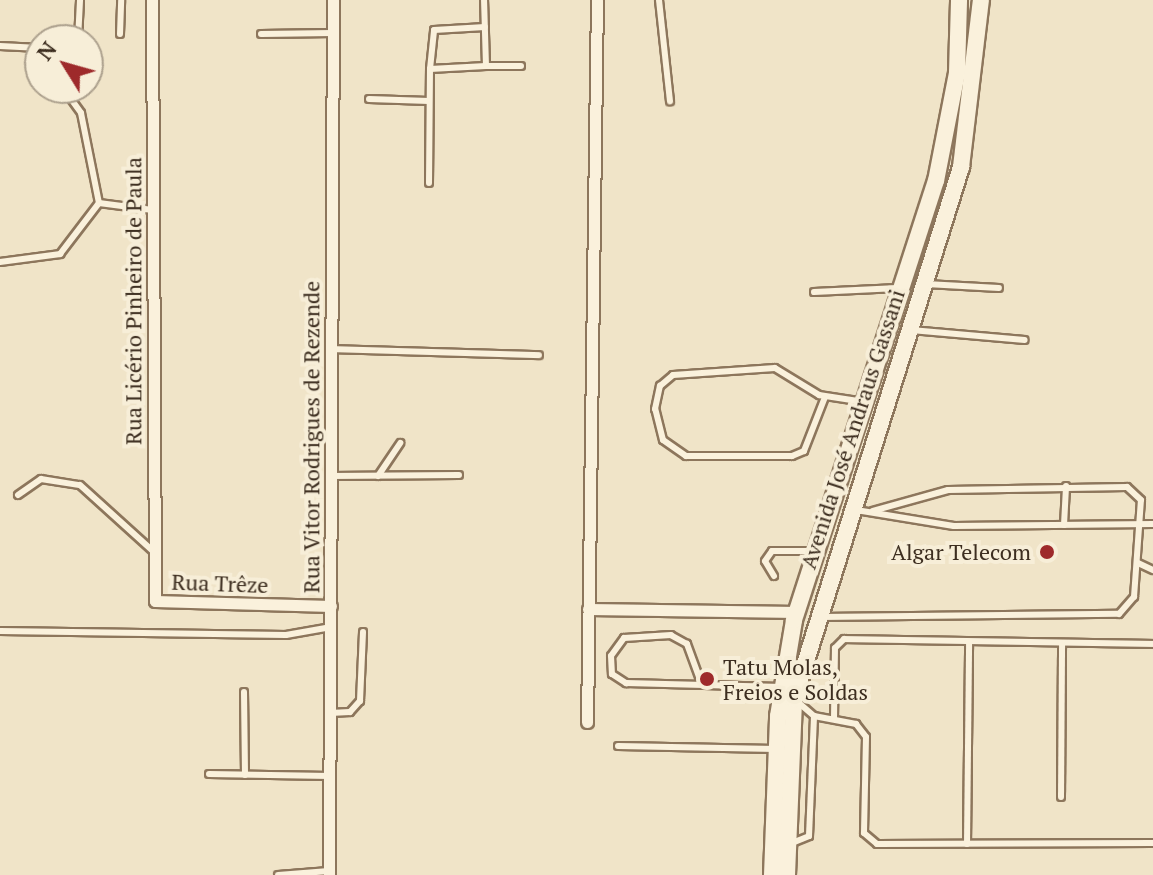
<!DOCTYPE html>
<meta charset="utf-8">
<style>
body{margin:0}
#map{position:relative;width:1153px;height:875px;overflow:hidden;background:#f0e4c8;font-family:"PT Serif",serif}
div>[style]{position:absolute}
[style*='--x']{left:calc(var(--x)*1px);top:calc(var(--y)*1px);width:calc(var(--w)*1px);rotate:calc(var(--a)*1deg)}
.roads{filter:drop-shadow(2px 0 #8d765c) drop-shadow(-2px 0 #8d765c) drop-shadow(0 2px #8d765c) drop-shadow(0 -2px #8d765c)}
.lane>*{height:6px;margin:-3px;padding:0 3px;transform-origin:3px;border-radius:3px;background:#faf1dc}
.street>*{height:11px;margin:-5.5px;padding:0 5.5px;transform-origin:5.5px;border-radius:5.5px;background:#faf1dc}
.secondary>*{height:16px;margin:-8px;padding:0 8px;transform-origin:8px;border-radius:8px;background:#faf1dc}
.dots>*{width:22px;height:22px;translate:-50% -50%;box-sizing:border-box;border:4px solid #f7eed8;border-radius:50%}
span{translate:-50% -50%;white-space:nowrap;text-align:center;line-height:1.15;-webkit-text-stroke:8px #f7eed8;paint-order:stroke}
.street-label{font-size:22px;color:#3d2e20}
.poi-label{font-size:22px;color:#3d2e20}
.right{translate:-100% -50%;text-align:right}
.left{translate:0 -50%;text-align:left}
.north{position:absolute;left:24px;top:24px;width:80px;height:80px;box-sizing:border-box;background:#f7eed8;border:2px solid #ada18e;border-radius:50%;rotate:307deg;font-size:22px;font-weight:700;line-height:32px;text-align:center;color:#3d2e20}
.north::after{content:'';display:block;margin:auto;width:28px;height:36px;background:#9e2a2b;clip-path:polygon(50% 0,100% 100%,50% 72%,0 100%)}
</style>
<div id="map">
<div class="roads">
<div class="lane">
<i style="--x:659;--y:0;--w:102;--a:83.8"></i>
<i style="--x:120;--y:34;--w:34;--a:-88"></i>
<i style="--x:261;--y:34;--w:72;--a:-0.8"></i>
<i style="--x:78;--y:40;--w:40;--a:-87.1"></i>
<i style="--x:0;--y:46;--w:40;--a:2.9"></i>
<i style="--x:486;--y:66;--w:35;--a:0"></i>
<i style="--x:430;--y:69;--w:39;--a:-84"></i>
<i style="--x:434;--y:30;--w:51;--a:-3.4"></i>
<i style="--x:71;--y:99;--w:17;--a:54"></i>
<i style="--x:81;--y:113;--w:92;--a:78.7"></i>
<i style="--x:99;--y:203;--w:54;--a:7.4"></i>
<i style="--x:369;--y:99;--w:60;--a:1.9"></i>
<i style="--x:429;--y:183;--w:114;--a:-89.5"></i>
<i style="--x:430;--y:69;--w:56;--a:-3.1"></i>
<i style="--x:486;--y:66;--w:66;--a:-91.7"></i>
<i style="--x:0;--y:262;--w:61;--a:-7.6"></i>
<i style="--x:60;--y:254;--w:64;--a:-52.6"></i>
<i style="--x:926;--y:284;--w:73;--a:3.1"></i>
<i style="--x:814;--y:292;--w:84;--a:-2.7"></i>
<i style="--x:911;--y:330;--w:114;--a:5"></i>
<i style="--x:332;--y:349;--w:207;--a:1.7"></i>
<i style="--x:825;--y:397;--w:58;--a:111.3"></i>
<i style="--x:804;--y:451;--w:13;--a:157"></i>
<i style="--x:792;--y:456;--w:106;--a:180"></i>
<i style="--x:686;--y:456;--w:28;--a:-145"></i>
<i style="--x:663;--y:440;--w:32;--a:-104"></i>
<i style="--x:655;--y:409;--w:24;--a:-78"></i>
<i style="--x:660;--y:386;--w:17;--a:-40"></i>
<i style="--x:673;--y:375;--w:102;--a:-3.9"></i>
<i style="--x:775;--y:368;--w:52;--a:31.5"></i>
<i style="--x:819;--y:395;--w:46;--a:8.8"></i>
<i style="--x:331;--y:476;--w:128;--a:-0.4"></i>
<i style="--x:378;--y:476;--w:40;--a:-56"></i>
<i style="--x:18;--y:495;--w:28;--a:-35"></i>
<i style="--x:41;--y:479;--w:39;--a:9"></i>
<i style="--x:80;--y:485;--w:101;--a:42.2"></i>
<i style="--x:856;--y:510;--w:99;--a:9.3"></i>
<i style="--x:954;--y:526;--w:199;--a:-0.6"></i>
<i style="--x:1064;--y:525;--w:39;--a:-87"></i>
<i style="--x:1138;--y:563;--w:17;--a:25"></i>
<i style="--x:774;--y:576;--w:17;--a:-121"></i>
<i style="--x:765;--y:561;--w:12;--a:-55"></i>
<i style="--x:772;--y:551;--w:42;--a:0"></i>
<i style="--x:820;--y:617;--w:299;--a:-0.6"></i>
<i style="--x:1119;--y:614;--w:23;--a:-49"></i>
<i style="--x:1134;--y:597;--w:97;--a:-85.9"></i>
<i style="--x:1141;--y:500;--w:19;--a:-137"></i>
<i style="--x:1127;--y:487;--w:179;--a:179"></i>
<i style="--x:948;--y:490;--w:78;--a:164.4"></i>
<i style="--x:0;--y:631;--w:286;--a:0.8"></i>
<i style="--x:286;--y:635;--w:46;--a:-10.1"></i>
<i style="--x:702;--y:685;--w:44;--a:-110.1"></i>
<i style="--x:687;--y:644;--w:18;--a:-151"></i>
<i style="--x:671;--y:635;--w:47;--a:176.3"></i>
<i style="--x:624;--y:638;--w:22;--a:126"></i>
<i style="--x:611;--y:656;--w:18;--a:87"></i>
<i style="--x:612;--y:674;--w:17;--a:33"></i>
<i style="--x:626;--y:683;--w:156;--a:1.5"></i>
<i style="--x:244;--y:692;--w:83;--a:89.3"></i>
<i style="--x:330;--y:713;--w:20;--a:-3"></i>
<i style="--x:350;--y:712;--w:15;--a:-48"></i>
<i style="--x:360;--y:701;--w:69;--a:-87.5"></i>
<i style="--x:814;--y:716;--w:43;--a:10.8"></i>
<i style="--x:856;--y:724;--w:16;--a:52"></i>
<i style="--x:866;--y:737;--w:96;--a:91.2"></i>
<i style="--x:864;--y:833;--w:17;--a:40"></i>
<i style="--x:877;--y:844;--w:276;--a:-0.2"></i>
<i style="--x:834;--y:719;--w:71;--a:-89.2"></i>
<i style="--x:835;--y:648;--w:13;--a:-45"></i>
<i style="--x:844;--y:639;--w:309;--a:0.9"></i>
<i style="--x:618;--y:746;--w:158;--a:1.1"></i>
<i style="--x:209;--y:774;--w:121;--a:0.9"></i>
<i style="--x:1061;--y:797;--w:153;--a:-89.6"></i>
<i style="--x:792;--y:843;--w:18;--a:-22"></i>
<i style="--x:809;--y:836;--w:120;--a:-87.6"></i>
<i style="--x:814;--y:716;--w:23;--a:-139"></i>
<i style="--x:967;--y:844;--w:202;--a:-89.4"></i>
<i style="--x:278;--y:875;--w:51;--a:-4.5"></i>
</div>
<div class="street">
<i style="--x:152;--y:0;--w:601;--a:89.71"></i>
<i style="--x:155;--y:601;--w:176;--a:1.6"></i>
<i style="--x:588;--y:609;--w:209;--a:0.8"></i>
<i style="--x:587;--y:722;--w:722;--a:-89.21"></i>
<i style="--x:329;--y:875;--w:875;--a:-89.74"></i>
</div>
<div class="secondary">
<i style="--x:772;--y:875;--w:159;--a:-87.8"></i>
<i style="--x:778;--y:716;--w:97;--a:-80.5"></i>
<i style="--x:794;--y:620;--w:461;--a:-72.1"></i>
<i style="--x:936;--y:181;--w:110;--a:-79"></i>
<i style="--x:957;--y:73;--w:73;--a:-88.4"></i>
<i style="--x:787;--y:875;--w:176;--a:-87.7"></i>
<i style="--x:794;--y:699;--w:558;--a:-72.57"></i>
<i style="--x:961;--y:167;--w:168;--a:-83.2"></i>
</div>
</div>
<div class="dots">
<i style="left:1047px;top:552px;background:#9e2a2b"></i>
<i style="left:707px;top:679px;background:#9e2a2b"></i>
</div>
<div class="street-label">
<span style="left:133px;top:301px;rotate:-90deg">Rua Licério Pinheiro de Paula</span>
<span style="left:852px;top:429px;rotate:-72deg">Avenida José Andraus Gassani</span>
<span style="left:311px;top:437px;rotate:-90deg">Rua Vitor Rodrigues de Rezende</span>
<span style="left:220px;top:583px;rotate:2deg">Rua Trêze</span>
</div>
<div class="poi-label">
<span class="right" style="left:1031px;top:552px">Algar Telecom</span>
<span class="left" style="left:723px;top:679px">Tatu Molas,<br>Freios e Soldas</span>
</div>
<div class="north">N</div>
</div>
